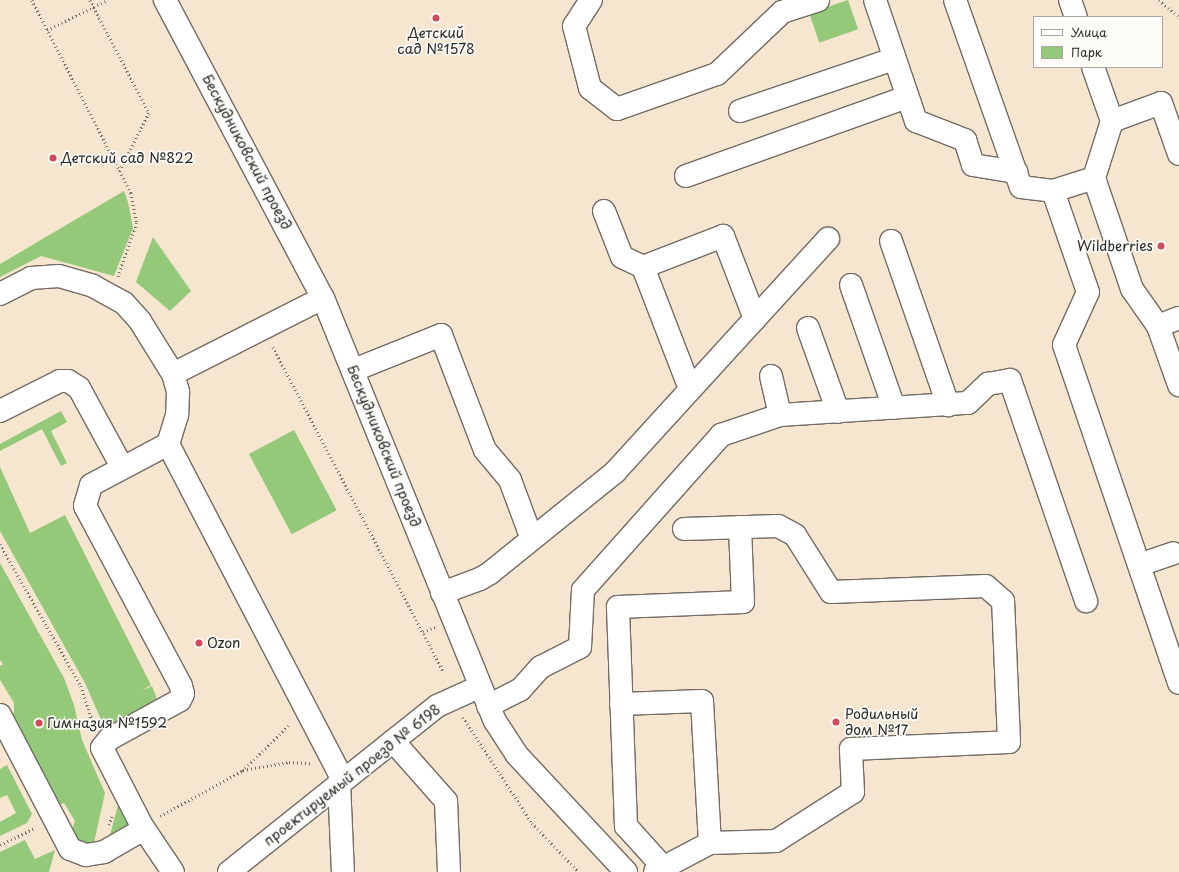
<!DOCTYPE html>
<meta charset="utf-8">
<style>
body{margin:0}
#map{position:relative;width:1179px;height:872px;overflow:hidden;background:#f6e5cf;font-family:"Playpen Sans",sans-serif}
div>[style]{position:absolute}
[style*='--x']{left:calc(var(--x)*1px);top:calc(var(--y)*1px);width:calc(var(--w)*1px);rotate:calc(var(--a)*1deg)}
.green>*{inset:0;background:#94c97a;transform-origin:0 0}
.path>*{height:2.5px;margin-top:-1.25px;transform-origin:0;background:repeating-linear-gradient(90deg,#726c64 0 1px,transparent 0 4px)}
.roads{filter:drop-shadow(1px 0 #726c64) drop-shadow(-1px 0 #726c64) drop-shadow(0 1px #726c64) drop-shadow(0 -1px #726c64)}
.minor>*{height:22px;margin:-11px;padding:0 11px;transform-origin:11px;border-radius:11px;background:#fff}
.dots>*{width:11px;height:11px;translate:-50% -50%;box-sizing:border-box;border:2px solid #fdfcf7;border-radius:50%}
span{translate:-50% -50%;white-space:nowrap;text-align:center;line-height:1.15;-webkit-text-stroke:3.5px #fdfcf7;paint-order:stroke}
.poi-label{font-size:14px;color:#2b2b2b}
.left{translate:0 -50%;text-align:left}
.right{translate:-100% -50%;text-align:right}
.street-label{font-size:14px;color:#2b2b2b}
.legend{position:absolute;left:1033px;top:16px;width:130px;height:52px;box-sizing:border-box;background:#fdfcf7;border:1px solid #a9a8a5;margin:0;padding:5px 7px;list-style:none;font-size:12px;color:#2b2b2b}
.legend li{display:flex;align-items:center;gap:8px;height:20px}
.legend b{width:20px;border:1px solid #a9a8a5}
</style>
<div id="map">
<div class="green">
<i style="left:848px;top:0;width:31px;height:41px;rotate:71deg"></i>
<i style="clip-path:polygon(124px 191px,128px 202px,133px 228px,114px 276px,41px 256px,0 277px,0 264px)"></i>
<i style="clip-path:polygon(153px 237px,191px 291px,170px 311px,136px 282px)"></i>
<i style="clip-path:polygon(61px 411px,67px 422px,51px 431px,67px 463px,61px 466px,42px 429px,0 451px,0 444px)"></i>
<i style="left:294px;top:430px;width:91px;height:51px;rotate:62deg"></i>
<i style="clip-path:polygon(0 467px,30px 533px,65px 515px,151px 685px,141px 691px,152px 686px,158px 702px,106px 731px,85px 683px,0 531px)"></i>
<i style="clip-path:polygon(0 563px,64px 678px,74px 705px,82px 740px,105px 793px,93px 847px,78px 845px,70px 834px,75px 821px,64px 803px,55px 807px,11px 717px,14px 712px,14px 703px,0 680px,0 666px,3px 664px,0 660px)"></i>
<i style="clip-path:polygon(7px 765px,32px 814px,27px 823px,0 836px,0 822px,16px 813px,7px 795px,0 798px,0 769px)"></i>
<i style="clip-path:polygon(118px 805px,132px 832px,107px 846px)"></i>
<i style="clip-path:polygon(25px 840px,35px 859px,55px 850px,49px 872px,0 872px,0 852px)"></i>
</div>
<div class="path">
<i style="--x:32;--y:0;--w:217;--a:62.8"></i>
<i style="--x:131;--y:193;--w:31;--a:79"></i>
<i style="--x:137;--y:223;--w:57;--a:109.4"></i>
<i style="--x:90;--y:0;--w:127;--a:62.4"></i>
<i style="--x:149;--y:113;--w:65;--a:116.6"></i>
<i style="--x:1159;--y:0;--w:26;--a:40"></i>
<i style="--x:47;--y:30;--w:68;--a:-26.2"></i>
<i style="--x:273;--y:347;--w:366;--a:62.3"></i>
<i style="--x:0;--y:544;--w:163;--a:60.3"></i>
<i style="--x:81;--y:686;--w:42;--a:72"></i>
<i style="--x:423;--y:632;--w:13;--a:-23"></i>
<i style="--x:463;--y:717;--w:126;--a:56.9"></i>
<i style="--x:532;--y:823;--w:68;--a:46.2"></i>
<i style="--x:243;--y:770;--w:47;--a:-9.9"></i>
<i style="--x:289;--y:762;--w:22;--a:3"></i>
<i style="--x:160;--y:816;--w:94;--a:-28.8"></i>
<i style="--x:242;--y:771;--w:67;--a:-44.4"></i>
<i style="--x:109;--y:825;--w:10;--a:-73"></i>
<i style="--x:0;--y:845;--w:39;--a:-26"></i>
</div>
<div class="roads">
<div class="minor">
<i style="--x:165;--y:0;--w:337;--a:62.1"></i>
<i style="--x:323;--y:298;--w:457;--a:67.9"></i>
<i style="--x:495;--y:721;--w:40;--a:57.1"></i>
<i style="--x:517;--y:755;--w:160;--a:47"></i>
<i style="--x:591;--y:0;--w:31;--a:123"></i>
<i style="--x:574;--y:26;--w:64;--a:75.5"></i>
<i style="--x:590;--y:88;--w:34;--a:38"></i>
<i style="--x:617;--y:109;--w:106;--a:-19.3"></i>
<i style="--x:717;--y:74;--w:90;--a:-43.6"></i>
<i style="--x:782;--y:12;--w:38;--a:-18"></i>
<i style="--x:875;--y:0;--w:128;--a:71.3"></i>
<i style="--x:916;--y:121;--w:53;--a:21.2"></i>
<i style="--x:965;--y:140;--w:26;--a:72"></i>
<i style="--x:973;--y:165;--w:44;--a:9.2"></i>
<i style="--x:955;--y:0;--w:198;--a:70.6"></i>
<i style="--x:1021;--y:187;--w:32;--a:7"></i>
<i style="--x:1053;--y:191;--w:43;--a:-17.6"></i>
<i style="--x:1094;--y:178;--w:117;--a:71.1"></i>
<i style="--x:1132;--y:289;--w:45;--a:54.9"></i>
<i style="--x:1158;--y:326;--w:63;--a:70.4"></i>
<i style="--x:1070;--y:0;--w:18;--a:71"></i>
<i style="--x:1093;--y:67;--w:57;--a:70.6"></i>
<i style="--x:1112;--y:121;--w:52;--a:-20.2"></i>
<i style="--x:1161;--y:103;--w:54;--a:70.6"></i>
<i style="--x:740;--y:111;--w:163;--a:-18.7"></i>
<i style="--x:686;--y:176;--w:235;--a:-19.7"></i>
<i style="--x:1094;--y:178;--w:60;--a:-72.5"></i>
<i style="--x:1053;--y:191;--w:107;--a:70.9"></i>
<i style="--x:1088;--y:292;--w:58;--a:114.4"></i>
<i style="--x:1064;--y:345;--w:357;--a:71.2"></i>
<i style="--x:604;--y:211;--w:49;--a:68.6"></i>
<i style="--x:622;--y:257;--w:23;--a:25"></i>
<i style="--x:643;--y:267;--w:131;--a:68.9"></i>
<i style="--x:891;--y:241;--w:174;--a:70.8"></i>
<i style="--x:643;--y:267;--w:86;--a:-21.2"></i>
<i style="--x:723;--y:236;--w:89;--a:68.9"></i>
<i style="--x:851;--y:285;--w:130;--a:70.7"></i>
<i style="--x:0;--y:294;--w:35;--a:-27"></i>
<i style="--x:31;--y:278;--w:28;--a:-4"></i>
<i style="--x:59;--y:276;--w:35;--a:16"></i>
<i style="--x:93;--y:286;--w:35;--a:29"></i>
<i style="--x:124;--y:303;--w:24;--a:48"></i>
<i style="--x:140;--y:321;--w:62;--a:58.1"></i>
<i style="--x:173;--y:374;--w:19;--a:74"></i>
<i style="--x:178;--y:392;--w:23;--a:92"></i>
<i style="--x:177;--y:415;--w:30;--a:107"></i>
<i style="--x:168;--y:444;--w:379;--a:62.5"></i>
<i style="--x:1158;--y:326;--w:22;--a:-21"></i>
<i style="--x:808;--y:328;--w:89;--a:70.3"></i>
<i style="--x:354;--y:370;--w:94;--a:-21.9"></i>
<i style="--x:441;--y:335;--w:123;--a:69.1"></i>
<i style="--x:485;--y:450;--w:39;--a:50"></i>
<i style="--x:510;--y:480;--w:63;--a:69.6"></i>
<i style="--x:173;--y:374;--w:168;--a:-26.9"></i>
<i style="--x:771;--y:376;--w:40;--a:77"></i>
<i style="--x:0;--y:411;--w:67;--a:-26.6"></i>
<i style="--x:60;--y:381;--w:8;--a:0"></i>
<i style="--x:68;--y:381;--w:13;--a:32"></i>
<i style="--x:79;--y:388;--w:90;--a:61.4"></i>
<i style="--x:168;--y:444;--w:87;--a:152"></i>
<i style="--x:91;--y:485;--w:22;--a:106"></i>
<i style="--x:85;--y:506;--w:204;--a:61.9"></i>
<i style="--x:181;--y:686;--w:8;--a:76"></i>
<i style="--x:183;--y:694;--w:7;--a:117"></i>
<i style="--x:180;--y:700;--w:81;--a:151.2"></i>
<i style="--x:109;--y:739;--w:11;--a:128"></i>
<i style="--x:102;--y:748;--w:88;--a:62.9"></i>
<i style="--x:142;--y:826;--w:55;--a:56"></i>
<i style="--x:1139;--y:565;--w:36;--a:-19"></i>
<i style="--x:442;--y:593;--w:40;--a:-20.2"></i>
<i style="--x:480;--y:579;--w:12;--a:-31"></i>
<i style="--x:490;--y:573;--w:161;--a:-38.9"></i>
<i style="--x:615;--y:472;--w:316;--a:-47.6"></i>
<i style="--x:621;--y:704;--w:81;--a:-2.1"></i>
<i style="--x:702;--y:701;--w:142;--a:86.8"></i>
<i style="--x:488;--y:706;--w:36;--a:-27"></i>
<i style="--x:520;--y:690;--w:31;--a:-48"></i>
<i style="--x:541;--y:667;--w:44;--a:-27.1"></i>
<i style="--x:580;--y:647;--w:57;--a:-87"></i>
<i style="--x:583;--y:590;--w:208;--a:-48.3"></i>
<i style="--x:721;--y:435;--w:62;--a:-18.7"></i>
<i style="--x:780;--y:415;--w:188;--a:-3.7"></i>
<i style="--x:968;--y:403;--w:28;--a:-44"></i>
<i style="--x:988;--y:384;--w:22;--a:-10"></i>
<i style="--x:1010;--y:380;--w:234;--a:71"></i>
<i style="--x:0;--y:715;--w:151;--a:62.4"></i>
<i style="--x:70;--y:849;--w:17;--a:21"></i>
<i style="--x:86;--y:855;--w:18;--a:-9"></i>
<i style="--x:104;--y:852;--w:46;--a:-29.9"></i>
<i style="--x:393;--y:741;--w:80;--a:48.5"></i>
<i style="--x:446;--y:801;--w:71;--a:87.6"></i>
<i style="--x:339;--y:782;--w:90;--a:87.5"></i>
<i style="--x:663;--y:867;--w:55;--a:-132.1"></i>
<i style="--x:626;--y:826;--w:219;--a:-92.1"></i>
<i style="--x:618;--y:607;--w:125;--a:-2.3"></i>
<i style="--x:743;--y:602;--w:75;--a:-92.3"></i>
<i style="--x:229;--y:872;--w:266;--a:-38.6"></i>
<i style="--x:437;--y:706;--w:46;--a:-24.3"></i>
<i style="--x:655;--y:872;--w:62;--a:-27.8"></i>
<i style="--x:710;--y:843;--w:66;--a:-1.7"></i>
<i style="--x:776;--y:841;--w:91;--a:-32.5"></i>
<i style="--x:853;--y:792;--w:43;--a:-92.7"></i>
<i style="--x:851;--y:749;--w:158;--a:-2.5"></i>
<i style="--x:1009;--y:742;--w:141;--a:-92.4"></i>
<i style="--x:1003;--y:601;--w:23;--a:-139"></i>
<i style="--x:986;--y:586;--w:155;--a:177.8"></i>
<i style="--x:831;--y:592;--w:67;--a:-122.3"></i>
<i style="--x:795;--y:535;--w:19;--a:-152"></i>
<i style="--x:778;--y:526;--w:94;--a:178.2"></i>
</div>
</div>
<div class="dots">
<i style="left:436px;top:18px;background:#d1495b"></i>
<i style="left:53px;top:158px;background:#d1495b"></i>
<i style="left:1161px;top:246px;background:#d1495b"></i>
<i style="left:199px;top:643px;background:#d1495b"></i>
<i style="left:836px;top:722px;background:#d1495b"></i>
<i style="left:39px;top:723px;background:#d1495b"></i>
</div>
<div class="poi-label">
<span style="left:436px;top:41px">Детский<br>сад №1578</span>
<span class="left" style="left:61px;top:158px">Детский сад №822</span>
<span class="right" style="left:1153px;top:246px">Wildberries</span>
<span class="left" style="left:207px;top:643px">Ozon</span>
<span class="left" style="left:845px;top:722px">Родильный<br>дом №17</span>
<span class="left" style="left:47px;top:723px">Гимназия №1592</span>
</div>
<div class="street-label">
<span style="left:247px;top:152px;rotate:62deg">Бескудниковский проезд</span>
<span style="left:384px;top:446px;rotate:68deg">Бескудниковский проезд</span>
<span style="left:352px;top:775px;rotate:-38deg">проектируемый проезд № 6198</span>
</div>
<ul class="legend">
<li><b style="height:5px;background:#fff"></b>Улица</li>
<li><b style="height:11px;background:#94c97a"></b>Парк</li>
</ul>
</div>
